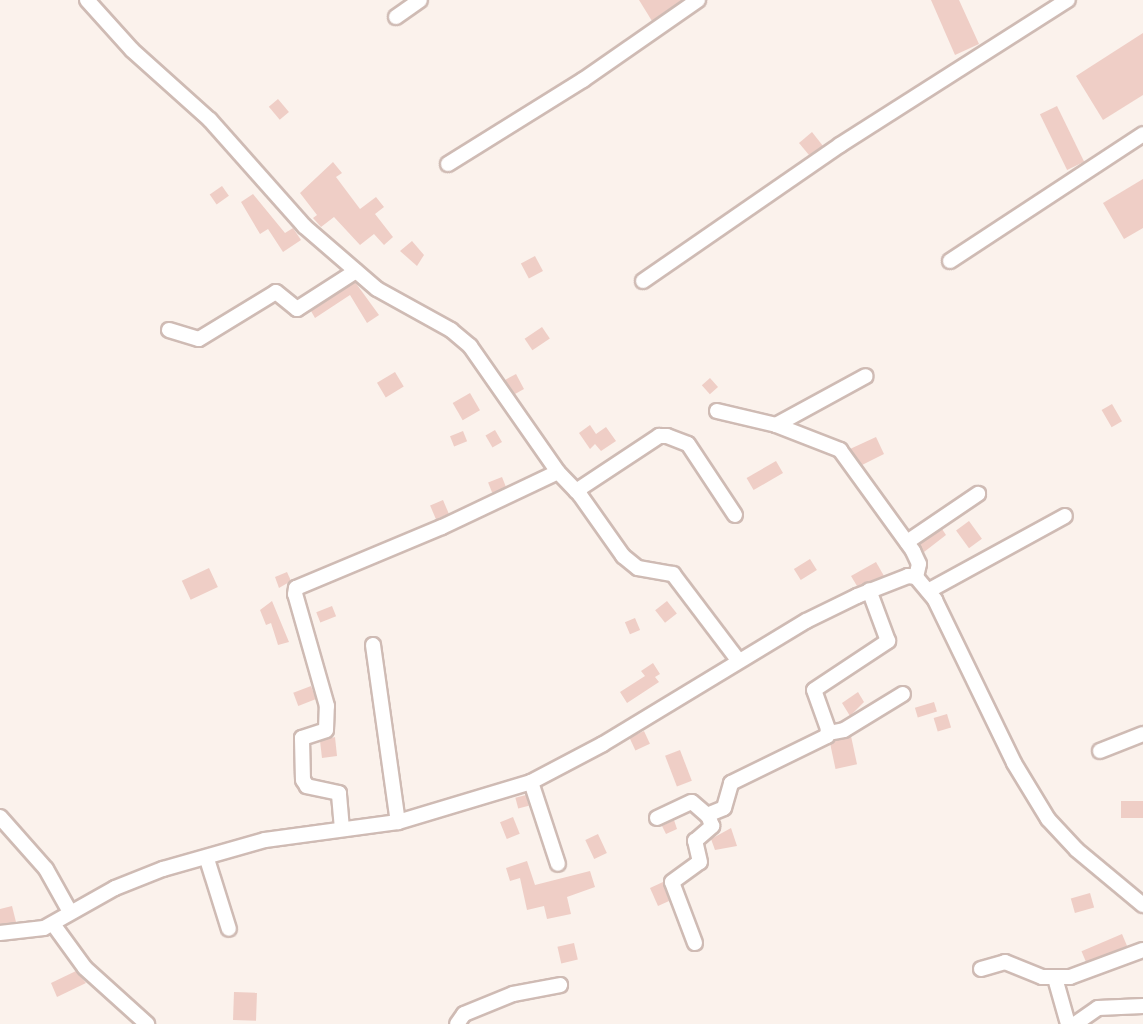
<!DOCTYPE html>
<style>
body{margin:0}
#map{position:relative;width:1143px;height:1024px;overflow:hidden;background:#fbf2ec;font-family:"DejaVu Sans",sans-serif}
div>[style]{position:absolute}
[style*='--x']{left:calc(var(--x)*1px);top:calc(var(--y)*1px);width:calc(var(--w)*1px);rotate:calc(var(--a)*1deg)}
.building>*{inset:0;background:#efcec6;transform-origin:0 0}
.roads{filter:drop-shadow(2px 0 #cfbbb4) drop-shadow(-2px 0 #cfbbb4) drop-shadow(0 2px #cfbbb4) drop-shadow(0 -2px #cfbbb4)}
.minor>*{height:14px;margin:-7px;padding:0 7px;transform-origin:7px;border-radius:7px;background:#fff}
span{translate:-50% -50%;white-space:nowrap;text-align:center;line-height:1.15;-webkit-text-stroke:4.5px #fef7f3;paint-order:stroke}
</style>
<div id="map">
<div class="building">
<i style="clip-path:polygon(639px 0,682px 0,652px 21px)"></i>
<i style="clip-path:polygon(931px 0,959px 0,979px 44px,955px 55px)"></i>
<i style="clip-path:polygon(1143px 33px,1143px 95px,1103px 120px,1076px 76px)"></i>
<i style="left:278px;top:99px;width:17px;height:12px;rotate:50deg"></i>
<i style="left:1057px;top:106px;width:62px;height:19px;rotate:64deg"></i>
<i style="clip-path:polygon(812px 132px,823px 146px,809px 155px,799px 143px)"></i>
<i style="clip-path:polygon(333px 162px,342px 173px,336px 177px,360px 209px,376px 197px,384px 207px,375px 214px,393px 237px,384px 245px,374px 234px,360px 245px,334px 217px,321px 227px,313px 218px,317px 215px,300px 193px)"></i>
<i style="clip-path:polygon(1143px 179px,1143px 228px,1124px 239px,1103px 203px)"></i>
<i style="left:222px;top:186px;width:12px;height:15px;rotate:55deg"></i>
<i style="clip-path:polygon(253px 194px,285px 233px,293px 228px,301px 240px,283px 252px,268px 229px,260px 234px,241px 202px)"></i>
<i style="clip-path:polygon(412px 241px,424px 255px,417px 266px,400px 251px)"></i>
<i style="left:535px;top:256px;width:17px;height:16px;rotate:62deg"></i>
<i style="clip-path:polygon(355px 282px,379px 315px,367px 323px,350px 295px,315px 318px,311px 311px)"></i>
<i style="left:542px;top:327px;width:14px;height:21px;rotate:56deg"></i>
<i style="left:395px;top:372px;width:17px;height:21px;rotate:59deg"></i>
<i style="clip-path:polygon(516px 374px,524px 389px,515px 394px,505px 380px)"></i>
<i style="left:710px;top:378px;width:12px;height:11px;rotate:48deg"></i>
<i style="left:470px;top:393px;width:20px;height:20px;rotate:60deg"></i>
<i style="left:1112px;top:404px;width:20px;height:12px;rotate:60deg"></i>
<i style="clip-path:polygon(590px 425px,596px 434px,606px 427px,616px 441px,601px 451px,595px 444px,590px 449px,579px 433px)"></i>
<i style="left:495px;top:430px;width:14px;height:11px;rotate:60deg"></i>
<i style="left:463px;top:431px;width:11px;height:14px;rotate:68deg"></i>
<i style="clip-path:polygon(876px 437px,884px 454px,862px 465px,850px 449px)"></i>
<i style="left:776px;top:461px;width:14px;height:34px;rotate:60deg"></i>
<i style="left:502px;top:477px;width:11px;height:15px;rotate:68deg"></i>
<i style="left:443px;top:500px;width:15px;height:14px;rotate:67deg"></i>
<i style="left:969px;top:521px;width:22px;height:16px;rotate:54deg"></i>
<i style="clip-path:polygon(942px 529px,946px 535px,924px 552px,919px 544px)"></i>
<i style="left:810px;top:559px;width:13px;height:19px;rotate:58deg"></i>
<i style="clip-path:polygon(876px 562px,884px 576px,857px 586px,851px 576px)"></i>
<i style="left:209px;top:568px;width:21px;height:30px;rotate:65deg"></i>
<i style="clip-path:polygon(287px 572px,291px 581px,279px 588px,275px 577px)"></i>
<i style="clip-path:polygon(272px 601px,289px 642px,278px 645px,271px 623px,266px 625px,260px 610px)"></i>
<i style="left:667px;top:601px;width:16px;height:15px;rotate:52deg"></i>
<i style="left:332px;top:606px;width:11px;height:17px;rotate:68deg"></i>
<i style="left:635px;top:618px;width:13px;height:11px;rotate:67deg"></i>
<i style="clip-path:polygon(653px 663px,660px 674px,655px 677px,659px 682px,627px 703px,620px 692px,645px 676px,641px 671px)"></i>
<i style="left:311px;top:686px;width:14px;height:19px;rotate:69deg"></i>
<i style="clip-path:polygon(858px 692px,864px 702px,850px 716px,842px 703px)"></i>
<i style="left:934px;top:702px;width:10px;height:20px;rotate:73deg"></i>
<i style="left:947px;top:714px;width:14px;height:14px;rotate:73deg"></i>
<i style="left:644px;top:731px;width:14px;height:16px;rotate:65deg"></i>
<i style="left:851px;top:736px;width:29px;height:22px;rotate:78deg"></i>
<i style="clip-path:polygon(335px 737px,337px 756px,322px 758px,320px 741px)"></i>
<i style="left:680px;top:750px;width:33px;height:16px;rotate:69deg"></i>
<i style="left:526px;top:795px;width:11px;height:11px;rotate:75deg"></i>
<i style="left:1143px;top:801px;width:17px;height:22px;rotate:90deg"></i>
<i style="left:513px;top:817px;width:18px;height:14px;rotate:68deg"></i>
<i style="clip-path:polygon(674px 820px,677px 829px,666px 834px,662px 826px)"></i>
<i style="clip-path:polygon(731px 828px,737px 846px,715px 850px,711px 839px)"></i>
<i style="left:598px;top:834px;width:21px;height:14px;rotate:65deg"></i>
<i style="clip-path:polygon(527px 861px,535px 885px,590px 871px,595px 887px,567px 897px,571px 914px,547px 919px,544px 906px,527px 910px,520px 878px,510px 881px,506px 868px)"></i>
<i style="clip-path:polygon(663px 882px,669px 901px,658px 906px,650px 888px)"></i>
<i style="left:1090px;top:893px;width:15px;height:20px;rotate:74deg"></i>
<i style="clip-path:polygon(12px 906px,16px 922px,0 924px,0 909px)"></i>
<i style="left:1122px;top:934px;width:13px;height:44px;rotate:67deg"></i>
<i style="left:574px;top:943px;width:17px;height:17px;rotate:77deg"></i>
<i style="clip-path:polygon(76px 971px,86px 983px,57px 997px,51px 983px)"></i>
<i style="left:234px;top:992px;width:23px;height:28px;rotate:2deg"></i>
</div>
<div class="roads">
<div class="minor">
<i style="--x:87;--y:0;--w:67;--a:48"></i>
<i style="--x:132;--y:50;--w:105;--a:41.9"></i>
<i style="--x:210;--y:120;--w:142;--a:48.4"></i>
<i style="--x:304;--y:226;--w:96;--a:40.8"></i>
<i style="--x:377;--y:289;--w:85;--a:29"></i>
<i style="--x:451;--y:330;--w:25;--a:40"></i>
<i style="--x:470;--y:346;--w:154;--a:55.1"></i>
<i style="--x:558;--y:472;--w:32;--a:46"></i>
<i style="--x:580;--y:495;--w:75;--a:54.8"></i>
<i style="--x:623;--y:556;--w:19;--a:39"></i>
<i style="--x:638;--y:568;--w:36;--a:10"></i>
<i style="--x:673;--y:574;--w:108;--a:52.9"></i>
<i style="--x:396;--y:17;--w:29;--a:-35"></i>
<i style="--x:448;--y:164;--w:159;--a:-31.9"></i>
<i style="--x:583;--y:80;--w:140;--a:-34.8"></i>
<i style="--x:950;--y:261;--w:231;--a:-33.3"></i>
<i style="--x:643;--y:281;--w:239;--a:-34.6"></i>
<i style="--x:840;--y:145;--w:270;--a:-32.5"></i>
<i style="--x:169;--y:330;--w:31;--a:17"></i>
<i style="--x:199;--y:339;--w:90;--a:-31.4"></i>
<i style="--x:276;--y:292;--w:27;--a:39"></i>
<i style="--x:297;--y:309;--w:70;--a:-32.8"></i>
<i style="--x:717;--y:411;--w:61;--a:13.3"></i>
<i style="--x:776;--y:425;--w:69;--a:21.3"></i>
<i style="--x:840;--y:450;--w:125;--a:54.1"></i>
<i style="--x:913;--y:551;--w:14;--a:65"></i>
<i style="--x:919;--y:564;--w:13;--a:103"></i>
<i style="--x:776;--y:425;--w:102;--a:-28.6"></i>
<i style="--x:576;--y:491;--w:100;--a:-33.5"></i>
<i style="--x:659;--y:436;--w:8;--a:0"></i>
<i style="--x:667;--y:436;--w:22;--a:21"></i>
<i style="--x:688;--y:444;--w:85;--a:56.5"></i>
<i style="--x:907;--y:542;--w:86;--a:-34.1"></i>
<i style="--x:928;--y:591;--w:156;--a:-28.7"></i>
<i style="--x:373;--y:645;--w:179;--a:82"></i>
<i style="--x:829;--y:733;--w:15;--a:-11"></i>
<i style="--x:844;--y:730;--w:69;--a:-31.4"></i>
<i style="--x:1100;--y:751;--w:46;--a:-21.6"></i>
<i style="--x:531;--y:782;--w:86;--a:71.8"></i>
<i style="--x:0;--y:817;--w:69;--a:48.5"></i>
<i style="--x:46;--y:869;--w:49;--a:60.8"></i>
<i style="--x:657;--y:818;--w:38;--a:-25"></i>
<i style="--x:692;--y:802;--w:20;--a:41"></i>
<i style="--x:707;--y:815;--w:18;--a:-22"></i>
<i style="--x:724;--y:808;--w:26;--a:-74"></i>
<i style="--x:731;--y:783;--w:107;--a:-26.1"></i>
<i style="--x:827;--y:736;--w:7;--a:-82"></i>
<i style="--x:828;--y:729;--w:41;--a:-109.7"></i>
<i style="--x:814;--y:690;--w:89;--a:-33.5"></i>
<i style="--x:888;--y:641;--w:54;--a:-110.4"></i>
<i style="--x:342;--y:829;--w:36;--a:-95"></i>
<i style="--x:339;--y:793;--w:33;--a:-168"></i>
<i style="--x:307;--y:786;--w:7;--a:-124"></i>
<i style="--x:303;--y:780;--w:42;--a:-91.4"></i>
<i style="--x:302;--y:738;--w:25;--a:-18"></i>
<i style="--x:326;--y:730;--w:24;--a:-88"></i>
<i style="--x:327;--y:706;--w:116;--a:-105.9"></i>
<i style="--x:295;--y:594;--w:6;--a:-81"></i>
<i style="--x:296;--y:588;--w:158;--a:-22.7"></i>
<i style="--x:442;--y:527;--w:128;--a:-25.4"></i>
<i style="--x:207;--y:859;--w:73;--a:72.6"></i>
<i style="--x:53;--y:924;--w:54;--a:54"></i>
<i style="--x:85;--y:968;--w:84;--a:42.1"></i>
<i style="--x:0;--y:933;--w:44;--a:-6.5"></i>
<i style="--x:44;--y:928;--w:81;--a:-29.4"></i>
<i style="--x:115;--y:888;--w:52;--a:-21.6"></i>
<i style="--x:163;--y:869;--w:106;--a:-15.9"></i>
<i style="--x:265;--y:840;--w:134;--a:-7.7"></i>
<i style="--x:398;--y:822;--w:139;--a:-16.7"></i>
<i style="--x:531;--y:782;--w:81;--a:-27.8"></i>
<i style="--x:603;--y:744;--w:237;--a:-31.2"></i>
<i style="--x:806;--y:621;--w:57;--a:-26.1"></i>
<i style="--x:857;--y:596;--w:55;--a:-21.4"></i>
<i style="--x:908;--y:576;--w:8;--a:7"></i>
<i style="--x:916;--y:577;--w:30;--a:50"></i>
<i style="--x:935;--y:600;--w:181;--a:64.1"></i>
<i style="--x:1014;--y:763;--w:66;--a:58.7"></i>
<i style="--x:1048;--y:819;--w:42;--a:46.9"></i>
<i style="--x:1077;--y:850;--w:86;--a:39.8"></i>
<i style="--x:695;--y:943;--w:65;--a:-110.7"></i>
<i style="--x:672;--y:882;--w:34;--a:-36"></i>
<i style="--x:700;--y:862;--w:22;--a:-103"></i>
<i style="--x:695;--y:841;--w:23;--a:-41"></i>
<i style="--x:712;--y:826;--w:12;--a:-110"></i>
<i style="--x:981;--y:969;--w:25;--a:-16"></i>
<i style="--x:1005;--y:962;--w:40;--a:22"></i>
<i style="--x:1042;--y:977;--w:28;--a:0"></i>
<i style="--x:1070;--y:977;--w:78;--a:-20.3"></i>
<i style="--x:1055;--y:978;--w:48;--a:74.2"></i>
<i style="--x:457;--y:1024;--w:12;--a:-55"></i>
<i style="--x:464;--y:1014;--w:53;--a:-22.2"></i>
<i style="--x:513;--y:994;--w:48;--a:-10.8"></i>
<i style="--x:1075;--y:1024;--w:28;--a:-35"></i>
<i style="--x:1098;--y:1008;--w:45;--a:-2.5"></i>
</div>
</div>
</div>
